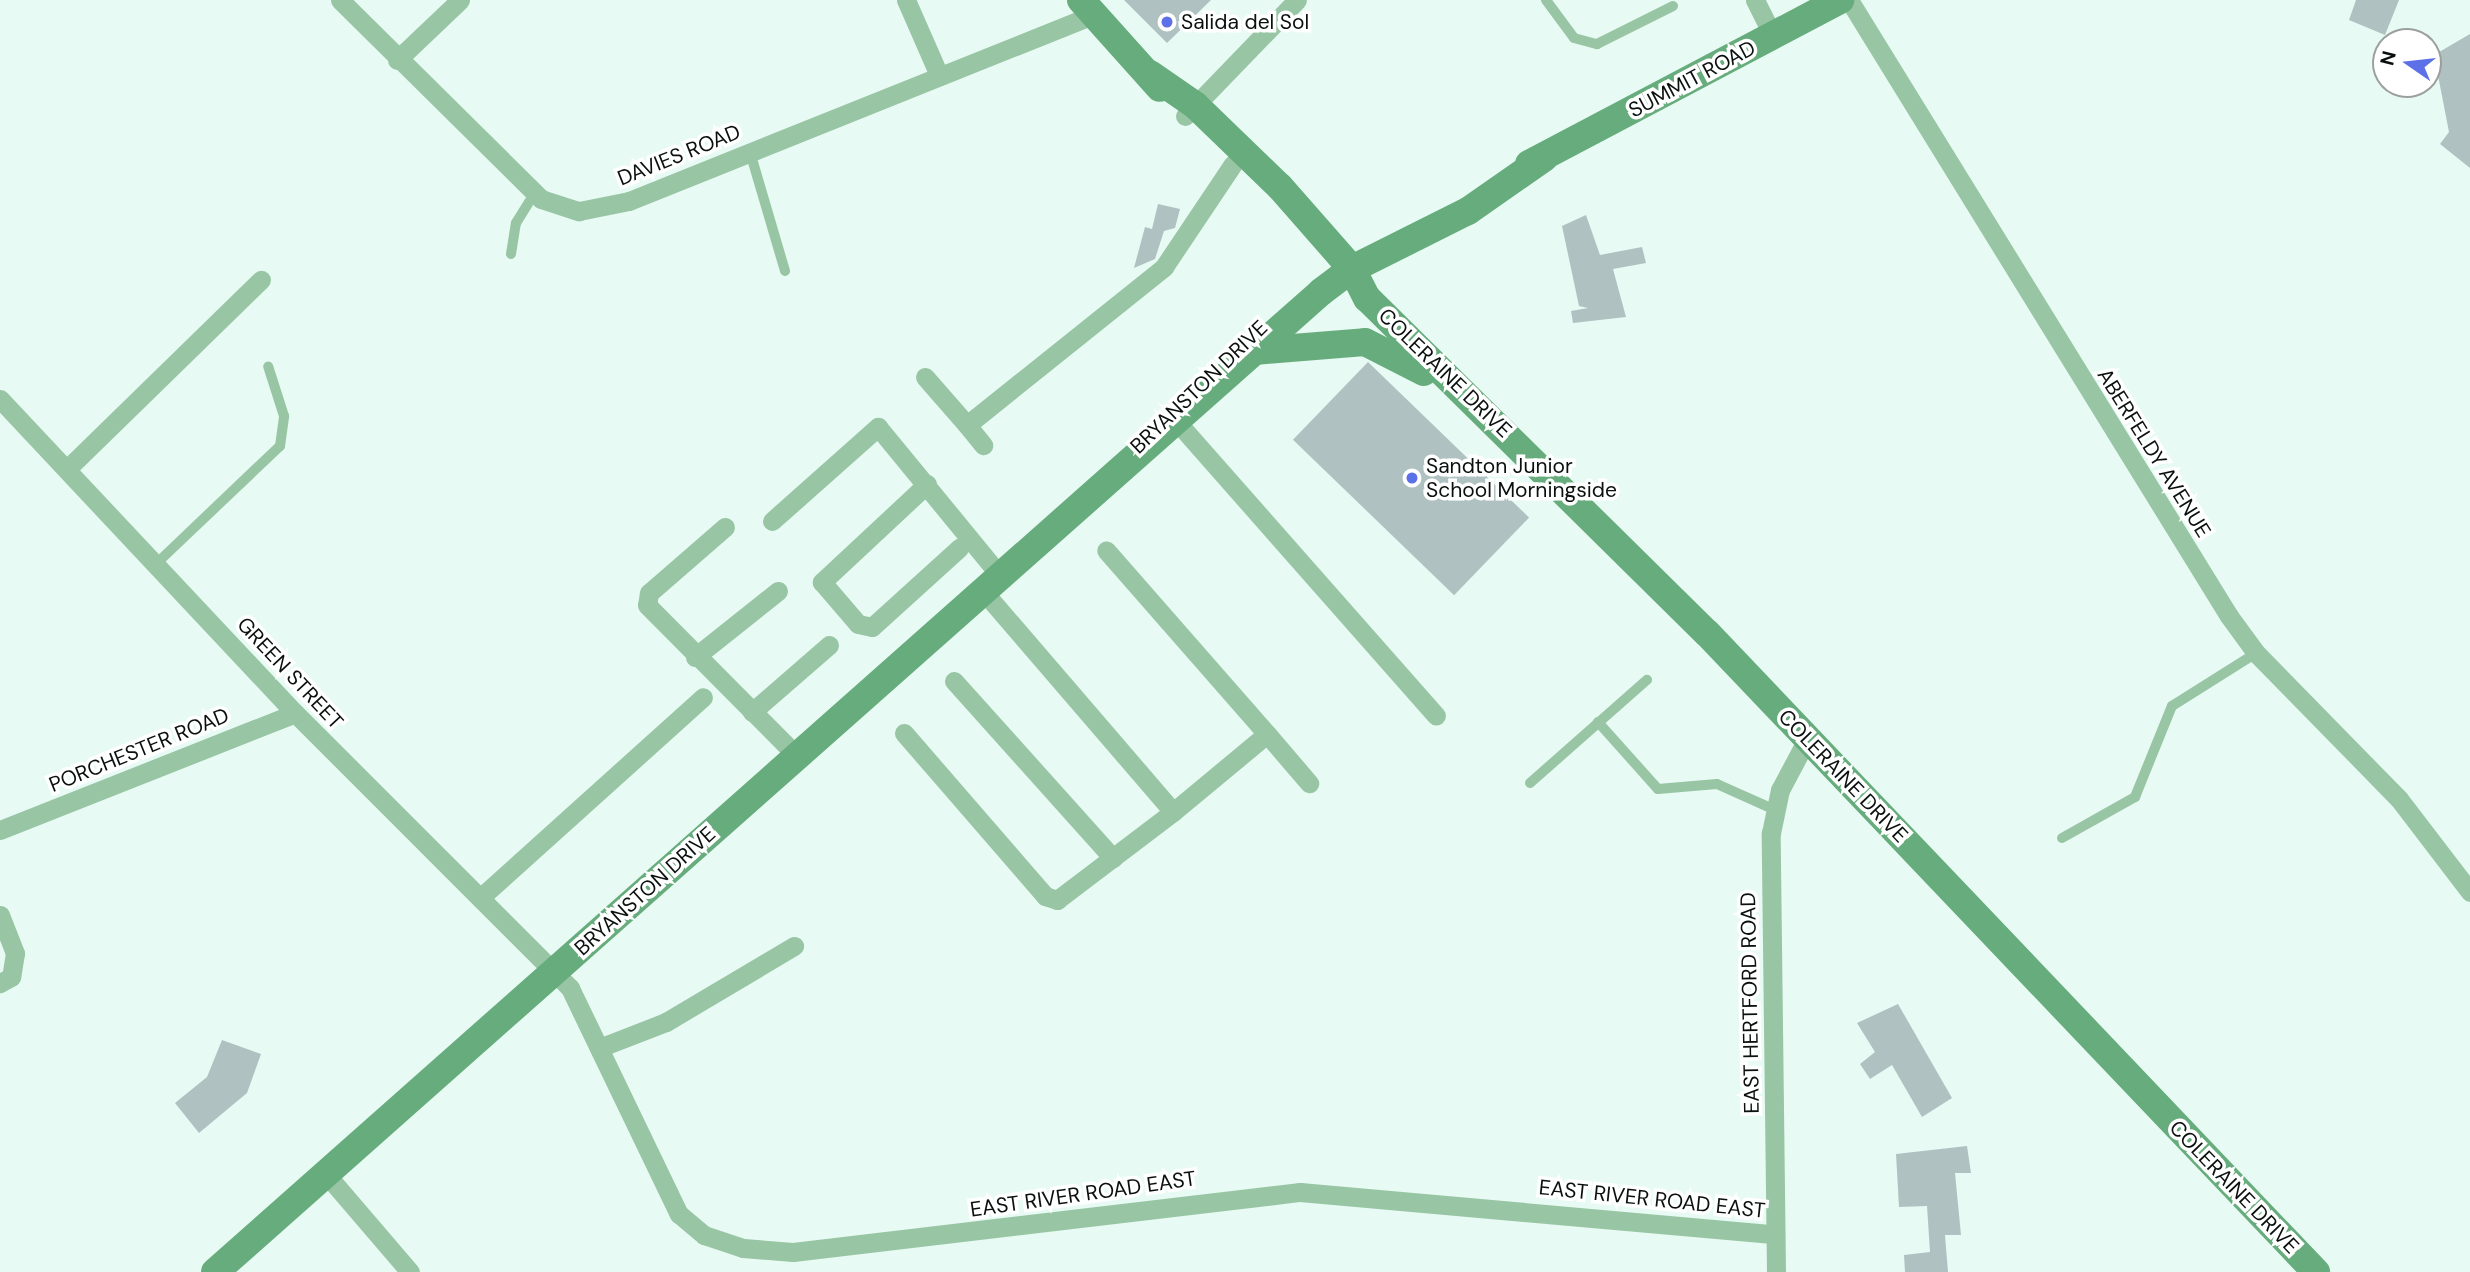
<!DOCTYPE html>
<style>
body{margin:0}
#map{position:relative;width:2470px;height:1272px;overflow:hidden;background:#e7faf3;font-family:"DM Sans",sans-serif}
div>[style]{position:absolute}
[style*='--x']{left:calc(var(--x)*1px);top:calc(var(--y)*1px);width:calc(var(--w)*1px);rotate:calc(var(--a)*1deg)}
.building>*{inset:0;background:#afc2c1;transform-origin:0 0}
.lane>*{height:10px;margin:-5px;padding:0 5px;transform-origin:5px;border-radius:5px;background:#98c5a4}
.street>*{height:19px;margin:-9.5px;padding:0 9.5px;transform-origin:9.5px;border-radius:9.5px;background:#98c5a4}
.secondary>*{height:28px;margin:-14px;padding:0 14px;transform-origin:14px;border-radius:14px;background:#67ac7c}
.dots>*{width:19px;height:19px;translate:-50% -50%;box-sizing:border-box;border:4px solid #fff;border-radius:50%}
span{translate:-50% -50%;white-space:nowrap;text-align:center;line-height:1.15;-webkit-text-stroke:7px #fff;paint-order:stroke}
.poi-label{font-size:21px;color:#0a100e}
.left{translate:0 -50%;text-align:left}
.street-label{font-size:21px;color:#0a100e}
.north{position:absolute;left:2372px;top:28px;width:70px;height:70px;box-sizing:border-box;background:#fff;border:2px solid #9d9f9f;border-radius:50%;rotate:284deg;font-size:19px;font-weight:700;line-height:28px;text-align:center;color:#0a100e}
.north::after{content:'';display:block;margin:auto;width:24px;height:32px;background:#5c70e7;clip-path:polygon(50% 0,100% 100%,50% 72%,0 100%)}
</style>
<div id="map">
<div class="building">
<i style="clip-path:polygon(1124px 0,1211px 0,1167px 43px)"></i>
<i style="clip-path:polygon(2356px 0,2399px 0,2385px 35px,2349px 20px)"></i>
<i style="clip-path:polygon(2470px 34px,2470px 168px,2440px 144px,2449px 132px,2434px 55px)"></i>
<i style="clip-path:polygon(1158px 204px,1180px 209px,1175px 228px,1164px 231px,1155px 259px,1134px 268px,1145px 227px,1152px 229px)"></i>
<i style="clip-path:polygon(1586px 215px,1600px 255px,1642px 247px,1646px 263px,1613px 269px,1626px 317px,1573px 323px,1571px 311px,1588px 308px,1579px 306px,1562px 226px)"></i>
<i style="left:1368px;top:362px;width:224px;height:108px;rotate:44deg"></i>
<i style="clip-path:polygon(1898px 1004px,1952px 1098px,1922px 1117px,1892px 1065px,1870px 1079px,1860px 1064px,1875px 1052px,1857px 1023px)"></i>
<i style="clip-path:polygon(222px 1040px,261px 1054px,247px 1093px,199px 1133px,175px 1103px,207px 1077px)"></i>
<i style="clip-path:polygon(1967px 1146px,1971px 1173px,1955px 1173px,1961px 1235px,1945px 1235px,1948px 1272px,1905px 1272px,1904px 1255px,1930px 1252px,1927px 1206px,1899px 1207px,1896px 1154px)"></i>
</div>
<div class="lane">
<i style="--x:1546;--y:0;--w:47;--a:53.6"></i>
<i style="--x:1574;--y:38;--w:24;--a:15"></i>
<i style="--x:1597;--y:44;--w:85;--a:-26.6"></i>
<i style="--x:750;--y:152;--w:124;--a:73.6"></i>
<i style="--x:511;--y:254;--w:31;--a:-81"></i>
<i style="--x:516;--y:223;--w:36;--a:-58"></i>
<i style="--x:157;--y:563;--w:170;--a:-43.6"></i>
<i style="--x:280;--y:446;--w:30;--a:-82"></i>
<i style="--x:284;--y:416;--w:52;--a:-107.7"></i>
<i style="--x:1598;--y:722;--w:90;--a:48.2"></i>
<i style="--x:1658;--y:789;--w:59;--a:-4.8"></i>
<i style="--x:1717;--y:784;--w:64;--a:24.1"></i>
<i style="--x:1530;--y:783;--w:156;--a:-41.4"></i>
<i style="--x:2062;--y:838;--w:84;--a:-29.3"></i>
<i style="--x:2135;--y:797;--w:98;--a:-67.9"></i>
<i style="--x:2172;--y:706;--w:99;--a:-32.2"></i>
</div>
<div class="street">
<i style="--x:340;--y:0;--w:283;--a:44.7"></i>
<i style="--x:541;--y:199;--w:40;--a:18"></i>
<i style="--x:579;--y:211;--w:51;--a:-11.3"></i>
<i style="--x:629;--y:201;--w:502;--a:-21.86"></i>
<i style="--x:906;--y:0;--w:82;--a:66.3"></i>
<i style="--x:1755;--y:0;--w:40;--a:63.4"></i>
<i style="--x:1849;--y:0;--w:724;--a:58.33"></i>
<i style="--x:2229;--y:616;--w:46;--a:53.9"></i>
<i style="--x:2256;--y:653;--w:204;--a:45.6"></i>
<i style="--x:2399;--y:799;--w:117;--a:52.6"></i>
<i style="--x:397;--y:60;--w:87;--a:-43.6"></i>
<i style="--x:1185;--y:116;--w:161;--a:-46"></i>
<i style="--x:925;--y:377;--w:64;--a:48.8"></i>
<i style="--x:967;--y:425;--w:253;--a:-38.7"></i>
<i style="--x:1164;--y:267;--w:124;--a:-56.2"></i>
<i style="--x:0;--y:399;--w:431;--a:46.8"></i>
<i style="--x:295;--y:713;--w:389;--a:45"></i>
<i style="--x:570;--y:988;--w:251;--a:64.3"></i>
<i style="--x:679;--y:1214;--w:33;--a:40"></i>
<i style="--x:704;--y:1235;--w:41;--a:18.4"></i>
<i style="--x:743;--y:1248;--w:50;--a:4.6"></i>
<i style="--x:793;--y:1252;--w:511;--a:-6.75"></i>
<i style="--x:1300;--y:1192;--w:477;--a:5.1"></i>
<i style="--x:1178;--y:423;--w:390;--a:48.6"></i>
<i style="--x:967;--y:425;--w:26;--a:51"></i>
<i style="--x:67;--y:469;--w:271;--a:-44.3"></i>
<i style="--x:927;--y:484;--w:144;--a:137"></i>
<i style="--x:822;--y:582;--w:55;--a:49.4"></i>
<i style="--x:858;--y:624;--w:14;--a:12"></i>
<i style="--x:872;--y:627;--w:118;--a:-42.2"></i>
<i style="--x:772;--y:521;--w:142;--a:-41.6"></i>
<i style="--x:878;--y:427;--w:194;--a:50.6"></i>
<i style="--x:725;--y:527;--w:101;--a:139"></i>
<i style="--x:649;--y:593;--w:12;--a:99"></i>
<i style="--x:647;--y:605;--w:211;--a:45.2"></i>
<i style="--x:984;--y:592;--w:290;--a:49.3"></i>
<i style="--x:1173;--y:812;--w:122;--a:-39.7"></i>
<i style="--x:1267;--y:734;--w:244;--a:-131.2"></i>
<i style="--x:695;--y:657;--w:106;--a:-38.5"></i>
<i style="--x:954;--y:681;--w:238;--a:48.1"></i>
<i style="--x:752;--y:712;--w:102;--a:-41"></i>
<i style="--x:904;--y:733;--w:216;--a:49.1"></i>
<i style="--x:1045;--y:896;--w:13;--a:18"></i>
<i style="--x:1057;--y:900;--w:146;--a:-37.2"></i>
<i style="--x:1267;--y:734;--w:65;--a:49.4"></i>
<i style="--x:0;--y:830;--w:317;--a:-21.6"></i>
<i style="--x:480;--y:898;--w:300;--a:-42"></i>
<i style="--x:0;--y:915;--w:41;--a:68.5"></i>
<i style="--x:15;--y:953;--w:24;--a:99"></i>
<i style="--x:11;--y:977;--w:13;--a:151"></i>
<i style="--x:599;--y:1048;--w:72;--a:-21.2"></i>
<i style="--x:666;--y:1022;--w:149;--a:-30.7"></i>
<i style="--x:326;--y:1174;--w:129;--a:49.4"></i>
<i style="--x:1776;--y:1272;--w:439;--a:-90.7"></i>
<i style="--x:1771;--y:833;--w:44;--a:-78.2"></i>
<i style="--x:1780;--y:790;--w:55;--a:-62"></i>
</div>
<div class="secondary">
<i style="--x:1081;--y:0;--w:118;--a:48.1"></i>
<i style="--x:1150;--y:74;--w:55;--a:34.6"></i>
<i style="--x:1195;--y:105;--w:118;--a:44"></i>
<i style="--x:1280;--y:187;--w:109;--a:48.7"></i>
<i style="--x:1352;--y:269;--w:33;--a:63"></i>
<i style="--x:1367;--y:298;--w:477;--a:44.6"></i>
<i style="--x:1707;--y:633;--w:883;--a:46.38"></i>
<i style="--x:1529;--y:164;--w:352;--a:-27.8"></i>
<i style="--x:1254;--y:351;--w:111;--a:-4.6"></i>
<i style="--x:1365;--y:342;--w:66;--a:27"></i>
<i style="--x:215;--y:1272;--w:1478;--a:-41.54"></i>
<i style="--x:1321;--y:292;--w:39;--a:-37"></i>
<i style="--x:1352;--y:269;--w:130;--a:-26.6"></i>
<i style="--x:1468;--y:211;--w:93;--a:-34.9"></i>
</div>
<div class="dots">
<i style="left:1167px;top:22px;background:#5c70e7"></i>
<i style="left:1412px;top:478px;background:#5c70e7"></i>
</div>
<div class="poi-label">
<span class="left" style="left:1181px;top:22px">Salida del Sol</span>
<span class="left" style="left:1426px;top:478px">Sandton Junior<br>School Morningside</span>
</div>
<div class="street-label">
<span style="left:1692px;top:79px;rotate:-28deg">SUMMIT ROAD</span>
<span style="left:679px;top:155px;rotate:-22deg">DAVIES ROAD</span>
<span style="left:1445px;top:373px;rotate:44deg">COLERAINE DRIVE</span>
<span style="left:1199px;top:387px;rotate:-44deg">BRYANSTON DRIVE</span>
<span style="left:2154px;top:453px;rotate:58deg">ABERFELDY AVENUE</span>
<span style="left:290px;top:673px;rotate:47deg">GREEN STREET</span>
<span style="left:139px;top:750px;rotate:-22deg">PORCHESTER ROAD</span>
<span style="left:1843px;top:776px;rotate:46deg">COLERAINE DRIVE</span>
<span style="left:645px;top:891px;rotate:-42deg">BRYANSTON DRIVE</span>
<span style="left:1750px;top:1003px;rotate:-91deg">EAST HERTFORD ROAD</span>
<span style="left:2234px;top:1187px;rotate:46deg">COLERAINE DRIVE</span>
<span style="left:1083px;top:1194px;rotate:-8deg">EAST RIVER ROAD EAST</span>
<span style="left:1652px;top:1199px;rotate:6deg">EAST RIVER ROAD EAST</span>
</div>
<div class="north">N</div>
</div>
